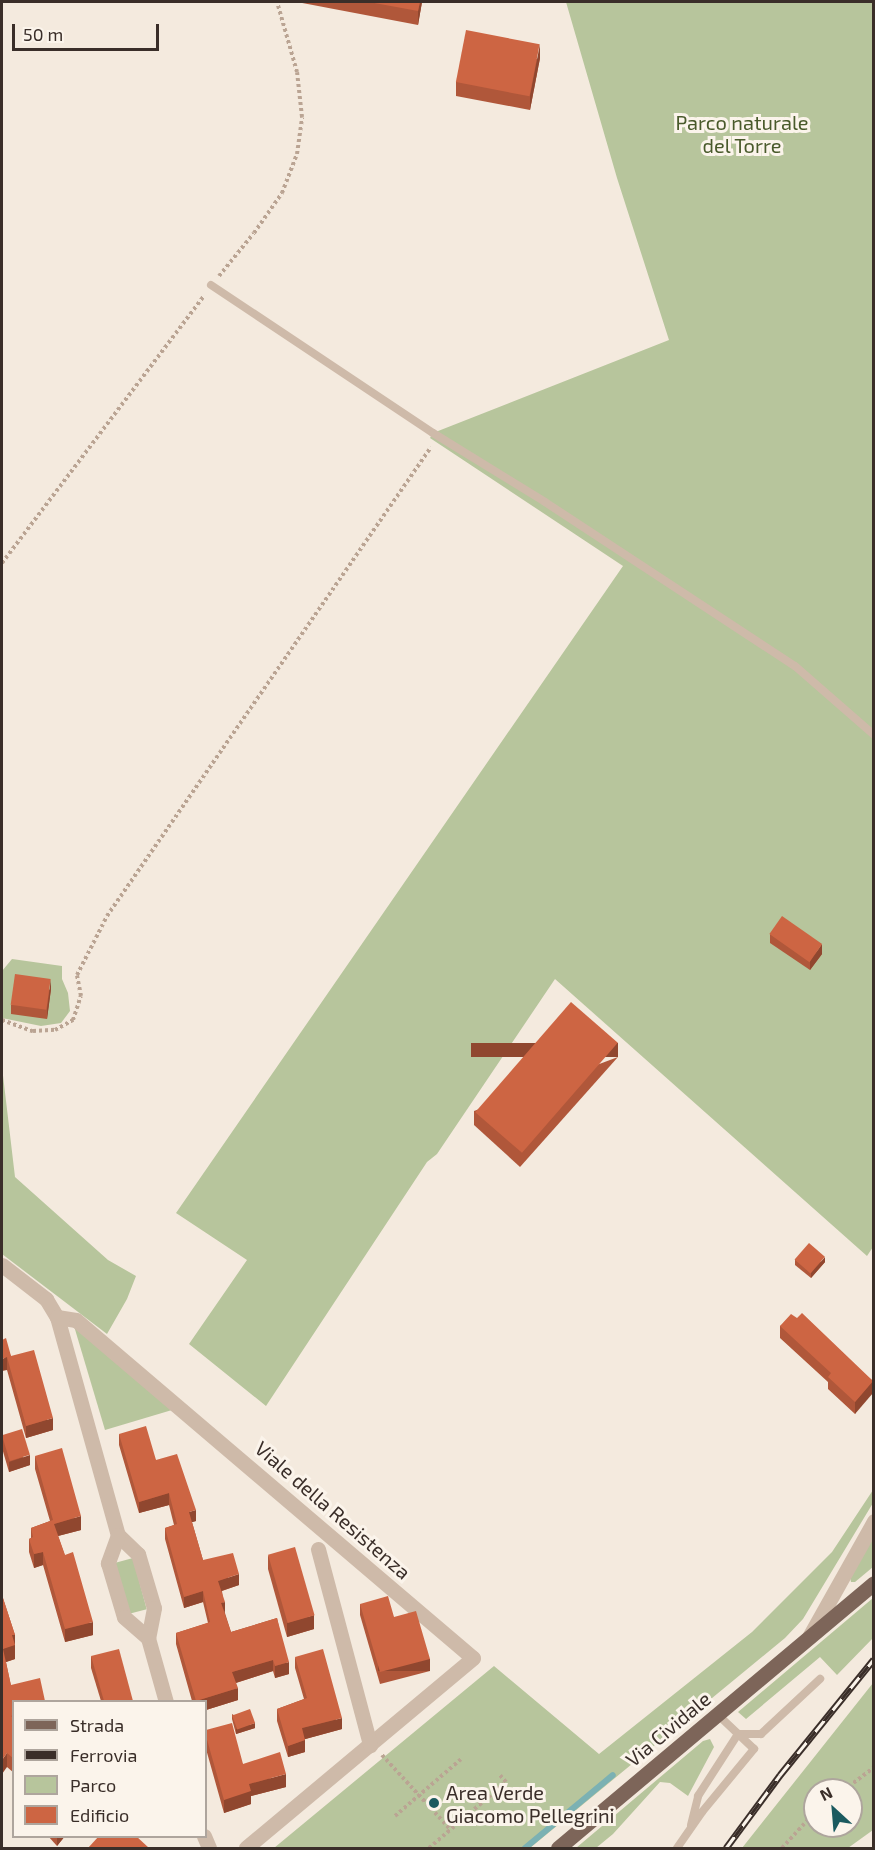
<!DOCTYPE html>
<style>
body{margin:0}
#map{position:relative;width:875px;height:1850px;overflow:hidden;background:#f4eade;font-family:"Exo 2",sans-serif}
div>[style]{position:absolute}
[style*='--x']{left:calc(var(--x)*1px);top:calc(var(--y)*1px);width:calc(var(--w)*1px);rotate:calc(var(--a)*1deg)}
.green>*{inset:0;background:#b7c59c;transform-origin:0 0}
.stream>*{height:6px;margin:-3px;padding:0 3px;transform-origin:3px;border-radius:3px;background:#7bb1b3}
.path>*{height:4px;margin-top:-2px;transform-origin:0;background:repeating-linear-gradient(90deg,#baa493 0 3px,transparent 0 6px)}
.lane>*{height:8px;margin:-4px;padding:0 4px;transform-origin:4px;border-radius:4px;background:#cebaa9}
.street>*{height:15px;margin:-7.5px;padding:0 7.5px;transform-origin:7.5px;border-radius:7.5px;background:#cebaa9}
.primary>*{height:15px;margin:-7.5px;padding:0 7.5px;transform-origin:7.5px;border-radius:7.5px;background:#7d6559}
.rail>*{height:7px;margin-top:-3.5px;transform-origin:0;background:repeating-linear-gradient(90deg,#fbf4eb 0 14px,#3a2e29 0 28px);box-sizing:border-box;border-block:2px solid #3a2e29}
.wall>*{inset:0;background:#b0573a}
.shaded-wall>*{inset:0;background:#90472f;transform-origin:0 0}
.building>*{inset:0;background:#cd6543;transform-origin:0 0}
.dots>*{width:16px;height:16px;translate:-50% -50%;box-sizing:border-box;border:3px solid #fbf4eb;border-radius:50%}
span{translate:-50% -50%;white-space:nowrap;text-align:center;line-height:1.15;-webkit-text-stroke:6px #fbf4eb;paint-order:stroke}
.park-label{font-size:20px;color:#495a2b}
.street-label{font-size:20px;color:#3a2e29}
.poi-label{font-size:20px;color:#3a2e29}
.left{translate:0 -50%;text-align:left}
.frame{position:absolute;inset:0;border:3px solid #3a2e29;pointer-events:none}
.legend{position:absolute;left:12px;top:1700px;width:195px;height:138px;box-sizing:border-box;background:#fbf4eb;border:2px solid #aea59d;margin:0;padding:8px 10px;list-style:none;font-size:18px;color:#3a2e29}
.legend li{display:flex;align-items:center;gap:12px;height:30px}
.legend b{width:30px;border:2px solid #aea59d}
.north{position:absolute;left:803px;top:1778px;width:60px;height:60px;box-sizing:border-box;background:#fbf4eb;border:2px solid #aea59d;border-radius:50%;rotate:334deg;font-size:16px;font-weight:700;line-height:24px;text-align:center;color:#3a2e29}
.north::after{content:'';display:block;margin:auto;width:21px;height:27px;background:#1b5a5f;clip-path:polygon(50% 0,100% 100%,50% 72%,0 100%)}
.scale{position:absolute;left:12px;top:24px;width:147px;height:27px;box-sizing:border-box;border:3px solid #3a2e29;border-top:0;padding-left:8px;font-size:18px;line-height:21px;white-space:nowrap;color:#3a2e29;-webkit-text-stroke:4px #fbf4eb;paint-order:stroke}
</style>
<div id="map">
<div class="green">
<i style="clip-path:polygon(566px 2px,873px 2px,873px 1247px,867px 1256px,555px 979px,437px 1154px,427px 1162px,266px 1406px,189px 1344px,247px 1260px,176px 1213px,623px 566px,430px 438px,433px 433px,669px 340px,617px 178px)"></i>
<i style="clip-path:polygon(12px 959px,62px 966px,62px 979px,68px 993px,70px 1011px,61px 1023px,41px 1026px,2px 1018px,2px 971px)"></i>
<i style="clip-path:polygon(2px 1067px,15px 1177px,108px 1260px,136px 1276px,127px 1299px,107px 1334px,2px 1254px)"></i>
<i style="clip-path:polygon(74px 1326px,172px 1410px,105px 1430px)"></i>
<i style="clip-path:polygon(873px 1490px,873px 1503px,803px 1619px,785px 1638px,530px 1848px,274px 1848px,494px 1666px,599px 1754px,752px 1632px,832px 1552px)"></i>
<i style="clip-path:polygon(873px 1536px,873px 1567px,855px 1582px,851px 1582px,850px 1577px)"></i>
<i style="left:133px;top:1558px;width:53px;height:19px;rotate:75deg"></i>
<i style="clip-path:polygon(873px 1598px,873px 1638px,837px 1675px,820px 1657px,746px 1719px,738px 1712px)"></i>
<i style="clip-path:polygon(evenodd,873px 1683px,873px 1830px,848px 1848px,742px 1848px,873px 1683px,815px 1790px,851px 1790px,851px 1826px,815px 1826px,815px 1790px)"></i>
<i style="clip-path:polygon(710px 1739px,714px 1747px,688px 1796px,670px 1783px,660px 1782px,613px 1834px,596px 1848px,576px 1848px,703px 1741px)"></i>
</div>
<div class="stream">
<i style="--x:525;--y:1848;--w:114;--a:-39.7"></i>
</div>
<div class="path">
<i style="--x:219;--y:276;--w:55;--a:-50.9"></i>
<i style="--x:254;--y:233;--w:49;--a:-55"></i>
<i style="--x:282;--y:193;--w:42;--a:-69"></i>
<i style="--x:297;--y:154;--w:37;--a:-82"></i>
<i style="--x:302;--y:117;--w:45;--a:-96.3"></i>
<i style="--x:297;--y:72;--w:73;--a:-105.9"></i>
<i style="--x:2;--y:563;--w:335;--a:-52.9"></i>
<i style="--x:2;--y:1020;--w:33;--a:20"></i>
<i style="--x:33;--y:1031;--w:22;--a:-3"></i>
<i style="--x:55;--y:1030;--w:21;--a:-29"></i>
<i style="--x:73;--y:1020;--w:25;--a:-72"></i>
<i style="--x:81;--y:996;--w:21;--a:-101"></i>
<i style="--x:77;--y:975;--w:66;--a:-63"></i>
<i style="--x:107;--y:916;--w:570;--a:-55.36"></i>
<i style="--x:382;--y:1755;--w:102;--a:47.4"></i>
<i style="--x:844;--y:1790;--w:38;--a:-37"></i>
<i style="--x:395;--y:1816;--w:87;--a:-40.8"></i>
<i style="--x:429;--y:1848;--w:101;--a:-40.6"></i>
<i style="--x:506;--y:1782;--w:9;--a:-131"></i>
<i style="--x:782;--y:1848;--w:49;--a:-47.5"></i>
</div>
<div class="lane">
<i style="--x:211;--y:285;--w:267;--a:33.7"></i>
<i style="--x:433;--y:433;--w:132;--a:31.6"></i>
<i style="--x:545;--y:502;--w:299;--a:33.3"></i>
<i style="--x:795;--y:666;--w:105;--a:41.1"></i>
<i style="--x:738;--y:1734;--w:23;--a:0"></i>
<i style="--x:761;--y:1734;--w:81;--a:-43"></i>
<i style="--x:691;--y:1825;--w:30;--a:-76"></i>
<i style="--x:698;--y:1796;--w:74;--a:-57.2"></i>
<i style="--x:677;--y:1848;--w:44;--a:-55.2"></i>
<i style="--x:702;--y:1812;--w:82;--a:-50.5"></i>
<i style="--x:754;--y:1749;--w:50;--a:-136.6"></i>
</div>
<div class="street">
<i style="--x:2;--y:1265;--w:56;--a:37.7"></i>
<i style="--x:46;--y:1299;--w:21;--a:59"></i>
<i style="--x:57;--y:1317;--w:226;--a:74.4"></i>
<i style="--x:118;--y:1535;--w:28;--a:44"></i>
<i style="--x:138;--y:1554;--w:56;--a:73.5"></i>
<i style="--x:154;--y:1608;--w:31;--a:101"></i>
<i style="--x:148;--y:1638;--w:66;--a:74.3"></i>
<i style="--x:57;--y:1317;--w:19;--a:9"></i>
<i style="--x:76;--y:1320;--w:521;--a:40.41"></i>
<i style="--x:473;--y:1658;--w:296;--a:140.1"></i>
<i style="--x:118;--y:1535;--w:30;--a:110"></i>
<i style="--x:108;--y:1563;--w:56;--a:73.5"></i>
<i style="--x:124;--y:1617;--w:32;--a:41"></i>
<i style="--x:318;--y:1549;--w:203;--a:75.1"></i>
<i style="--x:809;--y:1637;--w:133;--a:-60.7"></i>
<i style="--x:204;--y:1836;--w:13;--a:67"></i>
</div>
<div class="primary">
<i style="--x:558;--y:1848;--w:412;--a:-40"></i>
</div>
<div class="rail">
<i style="--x:726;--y:1848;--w:91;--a:-53.5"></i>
<i style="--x:780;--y:1775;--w:149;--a:-51"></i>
</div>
<div class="wall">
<i style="clip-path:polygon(297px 2px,422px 2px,418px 25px)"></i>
<i style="clip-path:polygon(540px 58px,530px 110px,456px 96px,456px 82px)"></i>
<i style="clip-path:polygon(770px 934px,822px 954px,810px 970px,770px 943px)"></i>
<i style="clip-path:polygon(51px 989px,47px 1019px,11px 1014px,11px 1005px)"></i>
<i style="clip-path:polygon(618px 1057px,520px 1167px,474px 1125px,474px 1111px)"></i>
<i style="clip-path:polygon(795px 1260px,825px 1262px,811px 1278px,795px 1265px)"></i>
<i style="clip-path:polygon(797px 1318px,873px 1381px,855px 1414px,828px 1389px,828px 1382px,780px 1338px,780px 1326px)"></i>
<i style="clip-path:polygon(2px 1340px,11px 1356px,53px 1430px,26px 1438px,7px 1370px)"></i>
<i style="clip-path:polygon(119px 1434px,156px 1460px,196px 1521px,192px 1522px,203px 1560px,239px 1585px,222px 1591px,225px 1613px,231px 1632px,277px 1618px,289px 1674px,275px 1678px,273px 1671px,236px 1683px,238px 1700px,206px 1710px,206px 1701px,192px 1701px,176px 1644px,176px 1633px,208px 1623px,203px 1602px,184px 1608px,165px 1539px,165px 1528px,174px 1525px,169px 1505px,139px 1513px,119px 1445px)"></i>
<i style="clip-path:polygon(2px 1435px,30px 1465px,9px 1472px,2px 1448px)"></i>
<i style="clip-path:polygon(35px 1456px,81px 1530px,58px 1536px,93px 1635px,65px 1642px,43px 1565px,34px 1568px,29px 1552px,29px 1539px,31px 1538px,31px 1528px,50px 1521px,35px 1469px)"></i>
<i style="clip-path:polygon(268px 1555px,314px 1629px,287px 1637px,268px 1569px)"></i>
<i style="clip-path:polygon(2px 1595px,15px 1635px,15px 1659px,6px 1662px,14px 1701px,14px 1773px,7px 1767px)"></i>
<i style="clip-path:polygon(360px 1604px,394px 1617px,430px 1671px,380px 1684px,360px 1615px)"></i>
<i style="clip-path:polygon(91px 1656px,133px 1701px,101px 1701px,91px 1668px)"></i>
<i style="clip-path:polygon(295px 1657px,342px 1729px,305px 1739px,305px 1752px,288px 1757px,277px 1721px,277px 1709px,304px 1699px,295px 1668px)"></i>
<i style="clip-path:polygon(232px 1714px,255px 1728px,236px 1734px,232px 1719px)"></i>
<i style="clip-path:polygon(206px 1730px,243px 1764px,286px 1787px,251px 1796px,251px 1804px,224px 1813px,206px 1749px)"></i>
<i style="clip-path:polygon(48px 1836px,65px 1836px,57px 1846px)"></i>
</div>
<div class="shaded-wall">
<i style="clip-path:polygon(420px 2px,422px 2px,418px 25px,418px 11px)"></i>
<i style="clip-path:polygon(540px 44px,540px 58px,530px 110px,530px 96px)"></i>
<i style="clip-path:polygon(822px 944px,822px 954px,810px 970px,810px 961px)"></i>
<i style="clip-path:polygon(51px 979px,51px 989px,47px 1019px,47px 1009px)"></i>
<i style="left:618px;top:1043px;width:14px;height:147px;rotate:90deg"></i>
<i style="clip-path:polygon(825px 1257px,825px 1262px,811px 1278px,811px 1273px)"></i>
<i style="clip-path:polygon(7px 1357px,7px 1370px,2px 1371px,2px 1359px)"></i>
<i style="clip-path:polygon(873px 1381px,873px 1393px,855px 1414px,855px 1402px)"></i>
<i style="clip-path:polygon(53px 1418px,53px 1430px,26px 1438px,26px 1426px)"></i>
<i style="clip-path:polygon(30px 1455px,30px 1465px,9px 1472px,9px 1462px)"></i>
<i style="clip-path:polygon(169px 1493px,169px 1505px,139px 1513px,139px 1502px)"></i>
<i style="clip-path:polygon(196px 1510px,196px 1521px,189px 1523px,189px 1512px)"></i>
<i style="clip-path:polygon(81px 1516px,81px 1530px,54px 1537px,54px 1524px)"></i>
<i style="clip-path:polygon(43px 1552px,43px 1565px,34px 1568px,34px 1554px)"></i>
<i style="clip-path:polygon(239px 1574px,239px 1585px,218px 1592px,218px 1581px)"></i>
<i style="clip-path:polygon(203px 1591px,203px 1602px,184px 1608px,184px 1597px)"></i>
<i style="clip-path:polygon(225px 1602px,225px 1613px,221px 1603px)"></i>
<i style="clip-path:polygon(314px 1615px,314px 1629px,287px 1637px,287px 1623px)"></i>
<i style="clip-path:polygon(93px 1622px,93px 1635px,65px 1642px,65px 1629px)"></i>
<i style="clip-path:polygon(12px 1635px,15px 1635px,15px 1659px,3px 1663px,3px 1649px)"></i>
<i style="left:430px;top:1659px;width:12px;height:52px;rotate:90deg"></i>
<i style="clip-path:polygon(273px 1660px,273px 1671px,232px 1684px,232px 1672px)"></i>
<i style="clip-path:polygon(289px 1662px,289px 1674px,275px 1678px,275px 1666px)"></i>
<i style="clip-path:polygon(238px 1688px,238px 1700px,206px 1710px,206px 1701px,196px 1701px)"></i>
<i style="clip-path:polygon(342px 1718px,342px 1729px,302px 1740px,302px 1728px)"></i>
<i style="clip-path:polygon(255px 1723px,255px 1728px,236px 1734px,236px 1729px)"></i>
<i style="clip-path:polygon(305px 1740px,305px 1752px,288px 1757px,288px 1746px)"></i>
<i style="clip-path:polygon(7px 1753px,7px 1767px,2px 1774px,2px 1760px)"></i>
<i style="clip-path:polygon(286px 1774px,286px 1787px,251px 1796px,251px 1804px,224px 1813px,224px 1800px,249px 1784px)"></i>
<i style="clip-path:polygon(57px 1836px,65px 1836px,57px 1846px)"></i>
</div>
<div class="building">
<i style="clip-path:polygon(369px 2px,420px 2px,418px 11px)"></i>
<i style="left:466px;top:30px;width:75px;height:53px;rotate:11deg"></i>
<i style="left:782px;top:916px;width:49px;height:22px;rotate:35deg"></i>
<i style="left:15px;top:974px;width:36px;height:31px;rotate:8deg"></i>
<i style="left:571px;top:1002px;width:62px;height:146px;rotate:41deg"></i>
<i style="left:809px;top:1243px;width:21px;height:22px;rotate:41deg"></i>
<i style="clip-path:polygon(802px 1313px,873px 1381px,855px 1402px,828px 1377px,831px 1373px,780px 1326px,791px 1314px,797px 1318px)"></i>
<i style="clip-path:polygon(6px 1338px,11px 1356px,34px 1350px,53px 1418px,26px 1426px,7px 1357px,2px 1359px,2px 1340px)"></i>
<i style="clip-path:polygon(146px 1426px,156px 1460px,177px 1454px,196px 1510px,189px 1512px,203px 1560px,233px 1553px,239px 1574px,218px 1581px,225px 1602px,221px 1603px,231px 1632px,277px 1618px,289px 1662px,275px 1666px,273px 1660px,232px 1672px,238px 1688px,196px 1701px,176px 1633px,210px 1622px,203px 1591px,184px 1597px,165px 1528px,177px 1524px,169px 1493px,139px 1502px,119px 1434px)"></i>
<i style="left:22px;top:1429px;width:27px;height:21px;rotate:73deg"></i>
<i style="clip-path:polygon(62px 1448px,81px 1516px,54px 1524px,65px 1555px,73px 1552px,93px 1622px,65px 1629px,43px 1552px,34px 1554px,29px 1539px,33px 1537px,31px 1528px,53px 1520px,35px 1456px)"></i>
<i style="left:295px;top:1547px;width:71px;height:28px;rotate:74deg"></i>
<i style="clip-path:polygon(2px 1595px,15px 1635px,12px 1635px,15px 1645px,3px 1649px,11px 1685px,40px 1678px,45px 1701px,14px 1701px,14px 1715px,11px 1716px,14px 1718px,14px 1759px,7px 1753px,2px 1760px)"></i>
<i style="clip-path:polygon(388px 1596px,394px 1617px,416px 1611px,430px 1659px,380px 1672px,360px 1604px)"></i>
<i style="clip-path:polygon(119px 1649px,133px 1701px,104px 1701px,91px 1656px)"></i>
<i style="clip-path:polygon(323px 1649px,342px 1718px,302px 1728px,305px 1740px,288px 1746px,277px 1709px,307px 1698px,295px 1657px)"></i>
<i style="left:250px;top:1709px;width:15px;height:19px;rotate:70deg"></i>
<i style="clip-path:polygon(232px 1723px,243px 1764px,280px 1752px,286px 1774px,249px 1784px,251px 1791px,224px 1800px,206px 1736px,206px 1730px)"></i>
<i style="clip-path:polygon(99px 1836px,136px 1836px,149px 1848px,88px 1848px)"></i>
</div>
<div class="dots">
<i style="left:434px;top:1803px;background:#1b5a5f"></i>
</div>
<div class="park-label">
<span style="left:742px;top:134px">Parco naturale<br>del Torre</span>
</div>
<div class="street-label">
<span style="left:333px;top:1510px;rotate:41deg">Viale della Resistenza</span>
<span style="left:668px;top:1729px;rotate:-40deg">Via Cividale</span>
</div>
<div class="poi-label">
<span class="left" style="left:446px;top:1804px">Area Verde<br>Giacomo Pellegrini</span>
</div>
<div class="frame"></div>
<ul class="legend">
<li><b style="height:8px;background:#7d6559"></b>Strada</li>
<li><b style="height:8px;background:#3a2e29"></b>Ferrovia</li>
<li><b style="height:16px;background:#b7c59c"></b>Parco</li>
<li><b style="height:16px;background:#cd6543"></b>Edificio</li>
</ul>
<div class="north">N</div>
<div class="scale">50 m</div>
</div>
